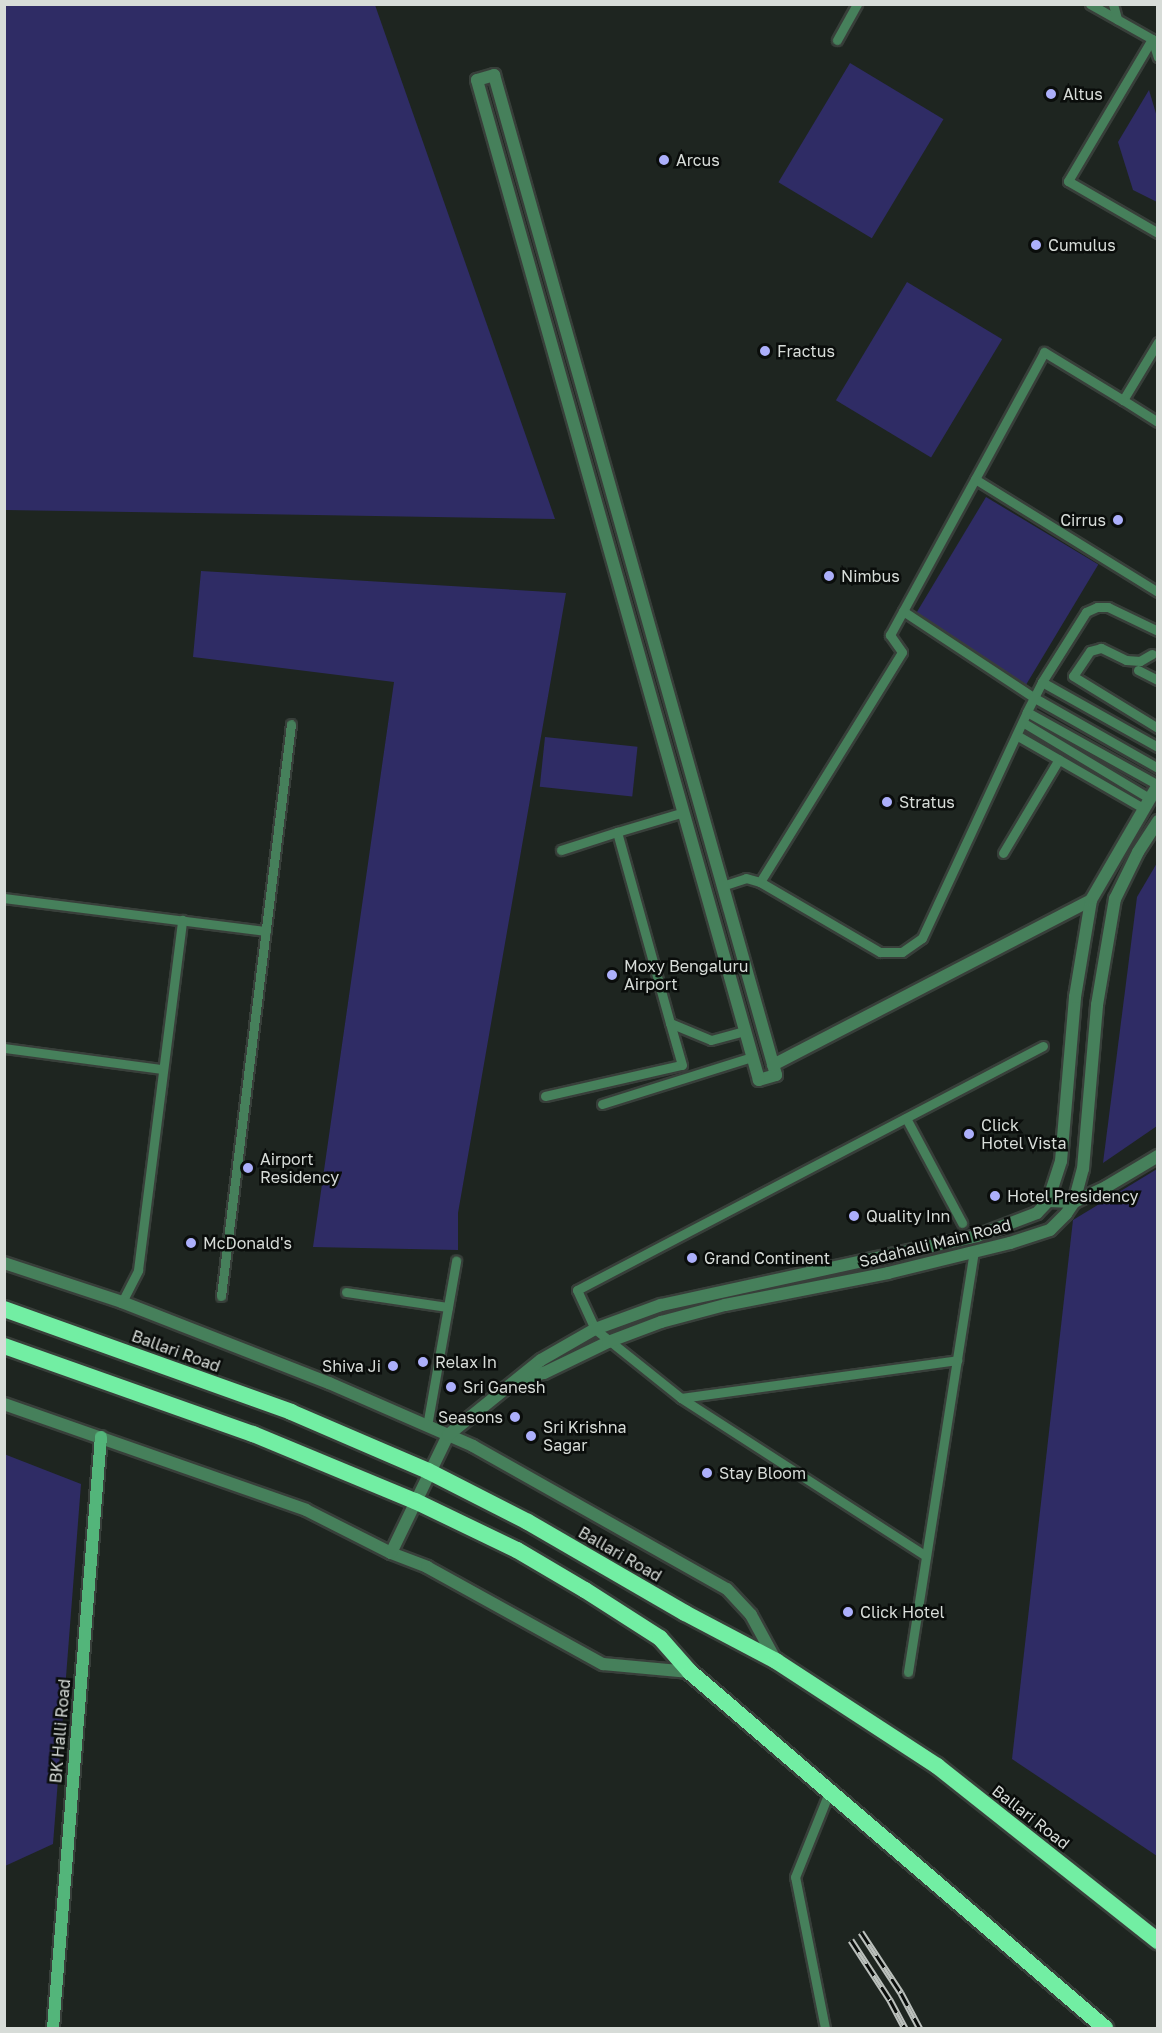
<!DOCTYPE html>
<style>
body{margin:0}
#map{position:relative;width:1162px;height:2033px;overflow:hidden;background:#1e2520;font-family:"Golos Text",sans-serif}
div>[style]{position:absolute}
[style*='--x']{left:calc(var(--x)*1px);top:calc(var(--y)*1px);width:calc(var(--w)*1px);rotate:calc(var(--a)*1deg)}
.green>*{inset:0;background:#2f2c65;transform-origin:0 0}
.roads{filter:drop-shadow(2px 0 #383f3a) drop-shadow(-2px 0 #383f3a) drop-shadow(0 2px #383f3a) drop-shadow(0 -2px #383f3a)}
.service>*{height:9px;margin:-4.5px;padding:0 4.5px;transform-origin:4.5px;border-radius:4.5px;background:#46805b}
.minor>*{height:12px;margin:-6px;padding:0 6px;transform-origin:6px;border-radius:6px;background:#46805b}
.tertiary>*{height:12px;margin:-6px;padding:0 6px;transform-origin:6px;border-radius:6px;background:#46805b}
.secondary>*{height:12px;margin:-6px;padding:0 6px;transform-origin:6px;border-radius:6px;background:#53b57a}
.trunk>*{height:16px;margin:-8px;padding:0 8px;transform-origin:8px;border-radius:8px;background:#72eea3}
.rail>*{height:7px;margin-top:-3.5px;transform-origin:0;background:repeating-linear-gradient(90deg,#0a0d0b 0 14px,#bbc0bc 0 28px);box-sizing:border-box;border-block:2px solid #bbc0bc}
.dots>*{width:16px;height:16px;translate:-50% -50%;box-sizing:border-box;border:3px solid #0a0d0b;border-radius:50%}
span{translate:-50% -50%;white-space:nowrap;text-align:center;line-height:1.15;-webkit-text-stroke:5px #0a0d0b;paint-order:stroke}
.poi-label{font-size:16px;color:#d7dcd8}
.left{translate:0 -50%;text-align:left}
.right{translate:-100% -50%;text-align:right}
.street-label{font-size:16px;color:#d7dcd8}
.frame{position:absolute;inset:0;border:6px solid #d7dcd8;pointer-events:none}
</style>
<div id="map">
<div class="green">
<i style="clip-path:polygon(5px 4px,375px 5px,555px 519px,5px 510px)"></i>
<i style="left:850px;top:63px;width:109px;height:139px;rotate:31deg"></i>
<i style="clip-path:polygon(1149px 90px,1157px 117px,1157px 202px,1133px 190px,1118px 142px)"></i>
<i style="left:907px;top:282px;width:111px;height:138px;rotate:31deg"></i>
<i style="left:986px;top:497px;width:131px;height:140px;rotate:31deg"></i>
<i style="clip-path:polygon(201px 571px,566px 593px,458px 1213px,458px 1250px,313px 1247px,394px 682px,193px 657px)"></i>
<i style="left:545px;top:737px;width:93px;height:50px;rotate:6deg"></i>
<i style="clip-path:polygon(1157px 863px,1157px 1126px,1103px 1163px,1137px 897px)"></i>
<i style="clip-path:polygon(1157px 1169px,1157px 1856px,1012px 1759px,1073px 1220px)"></i>
<i style="clip-path:polygon(4px 1454px,81px 1484px,53px 1844px,5px 1866px)"></i>
</div>
<div class="roads">
<div class="service">
<i style="--x:1090;--y:4;--w:71;--a:29.4"></i>
<i style="--x:1152;--y:39;--w:19;--a:72"></i>
<i style="--x:1113;--y:4;--w:16;--a:75"></i>
<i style="--x:1152;--y:39;--w:165;--a:120.6"></i>
<i style="--x:1068;--y:181;--w:104;--a:30"></i>
<i style="--x:837;--y:40;--w:41;--a:-60.9"></i>
<i style="--x:1158;--y:342;--w:68;--a:121.1"></i>
<i style="--x:1123;--y:400;--w:41;--a:32.2"></i>
<i style="--x:975;--y:479;--w:215;--a:31.7"></i>
<i style="--x:903;--y:611;--w:156;--a:33.5"></i>
<i style="--x:1033;--y:697;--w:144;--a:29.6"></i>
<i style="--x:1158;--y:631;--w:55;--a:-154.4"></i>
<i style="--x:1108;--y:607;--w:11;--a:180"></i>
<i style="--x:1097;--y:607;--w:12;--a:156"></i>
<i style="--x:1086;--y:612;--w:83;--a:122.2"></i>
<i style="--x:1042;--y:682;--w:34;--a:117"></i>
<i style="--x:1027;--y:712;--w:150;--a:29.1"></i>
<i style="--x:1152;--y:654;--w:14;--a:150"></i>
<i style="--x:1140;--y:661;--w:14;--a:-176"></i>
<i style="--x:1126;--y:660;--w:28;--a:-154"></i>
<i style="--x:1101;--y:648;--w:11;--a:165"></i>
<i style="--x:1090;--y:651;--w:30;--a:124"></i>
<i style="--x:1073;--y:676;--w:100;--a:31.5"></i>
<i style="--x:1138;--y:670;--w:22;--a:27"></i>
<i style="--x:1042;--y:682;--w:133;--a:29.3"></i>
<i style="--x:1024;--y:723;--w:146;--a:31"></i>
<i style="--x:1018;--y:736;--w:144;--a:29.9"></i>
<i style="--x:684;--y:812;--w:70;--a:163.4"></i>
<i style="--x:617;--y:832;--w:198;--a:74.5"></i>
<i style="--x:670;--y:1023;--w:44;--a:22.5"></i>
<i style="--x:711;--y:1040;--w:35;--a:-15"></i>
<i style="--x:561;--y:850;--w:59;--a:-17.8"></i>
<i style="--x:1003;--y:853;--w:109;--a:-59.2"></i>
<i style="--x:760;--y:882;--w:270;--a:-58.3"></i>
<i style="--x:902;--y:652;--w:21;--a:-125"></i>
<i style="--x:890;--y:635;--w:322;--a:-61.4"></i>
<i style="--x:1044;--y:352;--w:92;--a:31.3"></i>
<i style="--x:722;--y:886;--w:25;--a:-18"></i>
<i style="--x:746;--y:878;--w:15;--a:16"></i>
<i style="--x:760;--y:882;--w:139;--a:30.3"></i>
<i style="--x:880;--y:952;--w:22;--a:0"></i>
<i style="--x:902;--y:952;--w:24;--a:-35"></i>
<i style="--x:922;--y:938;--w:249;--a:-65.1"></i>
<i style="--x:4;--y:898;--w:264;--a:7.2"></i>
<i style="--x:4;--y:1048;--w:159;--a:7.6"></i>
<i style="--x:545;--y:1096;--w:140;--a:-12.8"></i>
<i style="--x:682;--y:1065;--w:44;--a:-105.9"></i>
<i style="--x:602;--y:1104;--w:157;--a:-17.4"></i>
<i style="--x:906;--y:1118;--w:119;--a:61.9"></i>
<i style="--x:346;--y:1292;--w:103;--a:8.4"></i>
<i style="--x:221;--y:1296;--w:576;--a:-83.02"></i>
<i style="--x:122;--y:1302;--w:36;--a:-63"></i>
<i style="--x:138;--y:1270;--w:353;--a:-82.8"></i>
<i style="--x:681;--y:1398;--w:279;--a:-7.8"></i>
<i style="--x:427;--y:1426;--w:168;--a:-80"></i>
<i style="--x:926;--y:1556;--w:292;--a:-147.2"></i>
<i style="--x:681;--y:1398;--w:110;--a:-141.3"></i>
<i style="--x:595;--y:1329;--w:43;--a:-114.8"></i>
<i style="--x:577;--y:1290;--w:526;--a:-27.64"></i>
<i style="--x:908;--y:1672;--w:425;--a:-81.1"></i>
<i style="--x:825;--y:2028;--w:154;--a:-101.2"></i>
<i style="--x:795;--y:1877;--w:94;--a:-68.1"></i>
</div>
<div class="minor">
<i style="--x:494;--y:75;--w:1039;--a:74.25"></i>
<i style="--x:776;--y:1075;--w:18;--a:164"></i>
<i style="--x:759;--y:1080;--w:1039;--a:-105.75"></i>
<i style="--x:477;--y:80;--w:18;--a:-16"></i>
<i style="--x:773;--y:1065;--w:358;--a:-27.4"></i>
</div>
<div class="tertiary">
<i style="--x:1048;--y:1201;--w:42;--a:-72"></i>
<i style="--x:1061;--y:1161;--w:165;--a:-85.1"></i>
<i style="--x:1075;--y:997;--w:98;--a:-80.6"></i>
<i style="--x:1091;--y:900;--w:133;--a:-59.8"></i>
<i style="--x:4;--y:1263;--w:124;--a:18.3"></i>
<i style="--x:122;--y:1302;--w:222;--a:21.4"></i>
<i style="--x:329;--y:1383;--w:157;--a:23.6"></i>
<i style="--x:473;--y:1446;--w:291;--a:29.4"></i>
<i style="--x:727;--y:1589;--w:35;--a:47"></i>
<i style="--x:751;--y:1615;--w:52;--a:61.5"></i>
<i style="--x:517;--y:1381;--w:28;--a:-17"></i>
<i style="--x:544;--y:1373;--w:71;--a:-25.8"></i>
<i style="--x:608;--y:1342;--w:57;--a:-20.7"></i>
<i style="--x:661;--y:1322;--w:66;--a:-14.9"></i>
<i style="--x:725;--y:1305;--w:166;--a:-11.1"></i>
<i style="--x:888;--y:1273;--w:126;--a:-13.8"></i>
<i style="--x:1010;--y:1243;--w:42;--a:-18"></i>
<i style="--x:1050;--y:1230;--w:23;--a:-45"></i>
<i style="--x:1066;--y:1214;--w:14;--a:-56"></i>
<i style="--x:1074;--y:1202;--w:34;--a:-75"></i>
<i style="--x:1083;--y:1169;--w:165;--a:-85.1"></i>
<i style="--x:1097;--y:1005;--w:108;--a:-80.4"></i>
<i style="--x:1115;--y:899;--w:52;--a:-63.9"></i>
<i style="--x:1138;--y:852;--w:37;--a:-57"></i>
<i style="--x:4;--y:1404;--w:320;--a:19.3"></i>
<i style="--x:306;--y:1510;--w:95;--a:26.8"></i>
<i style="--x:391;--y:1553;--w:39;--a:21"></i>
<i style="--x:427;--y:1567;--w:201;--a:28.9"></i>
<i style="--x:603;--y:1664;--w:87;--a:5.3"></i>
<i style="--x:391;--y:1553;--w:131;--a:-64.2"></i>
<i style="--x:448;--y:1435;--w:119;--a:-38.9"></i>
<i style="--x:541;--y:1360;--w:62;--a:-29.9"></i>
<i style="--x:595;--y:1329;--w:70;--a:-20"></i>
<i style="--x:661;--y:1305;--w:323;--a:-12.3"></i>
<i style="--x:977;--y:1236;--w:64;--a:-21"></i>
<i style="--x:1037;--y:1213;--w:16;--a:-47"></i>
<i style="--x:1048;--y:1201;--w:26;--a:2"></i>
<i style="--x:1074;--y:1202;--w:35;--a:-25"></i>
<i style="--x:1106;--y:1187;--w:61;--a:-30.8"></i>
</div>
<div class="secondary">
<i style="--x:53;--y:2028;--w:593;--a:-85.36"></i>
</div>
<div class="trunk">
<i style="--x:4;--y:1309;--w:305;--a:19.7"></i>
<i style="--x:291;--y:1412;--w:149;--a:23.3"></i>
<i style="--x:428;--y:1471;--w:112;--a:27"></i>
<i style="--x:528;--y:1522;--w:181;--a:30.1"></i>
<i style="--x:685;--y:1613;--w:103;--a:27.8"></i>
<i style="--x:776;--y:1661;--w:192;--a:33.1"></i>
<i style="--x:937;--y:1766;--w:282;--a:38.4"></i>
<i style="--x:4;--y:1346;--w:264;--a:19.5"></i>
<i style="--x:253;--y:1434;--w:175;--a:22.5"></i>
<i style="--x:415;--y:1501;--w:113;--a:25.7"></i>
<i style="--x:517;--y:1550;--w:79;--a:30.5"></i>
<i style="--x:585;--y:1590;--w:89;--a:32.6"></i>
<i style="--x:660;--y:1638;--w:45;--a:48.6"></i>
<i style="--x:690;--y:1672;--w:547;--a:40.62"></i>
</div>
</div>
<div class="rail">
<i style="--x:861;--y:1932;--w:73;--a:56.7"></i>
<i style="--x:901;--y:1993;--w:40;--a:62"></i>
<i style="--x:851;--y:1940;--w:72;--a:57"></i>
<i style="--x:890;--y:2000;--w:32;--a:62"></i>
</div>
<div class="dots">
<i style="left:1051px;top:94px;background:#acaffb"></i>
<i style="left:664px;top:160px;background:#acaffb"></i>
<i style="left:1036px;top:245px;background:#acaffb"></i>
<i style="left:765px;top:351px;background:#acaffb"></i>
<i style="left:1118px;top:520px;background:#acaffb"></i>
<i style="left:829px;top:576px;background:#acaffb"></i>
<i style="left:887px;top:802px;background:#acaffb"></i>
<i style="left:612px;top:975px;background:#acaffb"></i>
<i style="left:969px;top:1134px;background:#acaffb"></i>
<i style="left:248px;top:1168px;background:#acaffb"></i>
<i style="left:995px;top:1196px;background:#acaffb"></i>
<i style="left:854px;top:1216px;background:#acaffb"></i>
<i style="left:191px;top:1243px;background:#acaffb"></i>
<i style="left:692px;top:1258px;background:#acaffb"></i>
<i style="left:423px;top:1362px;background:#acaffb"></i>
<i style="left:393px;top:1366px;background:#acaffb"></i>
<i style="left:451px;top:1387px;background:#acaffb"></i>
<i style="left:515px;top:1417px;background:#acaffb"></i>
<i style="left:531px;top:1436px;background:#acaffb"></i>
<i style="left:707px;top:1473px;background:#acaffb"></i>
<i style="left:848px;top:1612px;background:#acaffb"></i>
</div>
<div class="poi-label">
<span class="left" style="left:1063px;top:94px">Altus</span>
<span class="left" style="left:676px;top:160px">Arcus</span>
<span class="left" style="left:1048px;top:245px">Cumulus</span>
<span class="left" style="left:777px;top:351px">Fractus</span>
<span class="right" style="left:1106px;top:520px">Cirrus</span>
<span class="left" style="left:841px;top:576px">Nimbus</span>
<span class="left" style="left:899px;top:802px">Stratus</span>
<span class="left" style="left:624px;top:975px">Moxy Bengaluru<br>Airport</span>
<span class="left" style="left:981px;top:1134px">Click<br>Hotel Vista</span>
<span class="left" style="left:260px;top:1168px">Airport<br>Residency</span>
<span class="left" style="left:1007px;top:1196px">Hotel Presidency</span>
<span class="left" style="left:866px;top:1216px">Quality Inn</span>
<span class="left" style="left:203px;top:1243px">McDonald's</span>
<span class="left" style="left:704px;top:1258px">Grand Continent</span>
<span class="left" style="left:435px;top:1362px">Relax In</span>
<span class="right" style="left:381px;top:1366px">Shiva Ji</span>
<span class="left" style="left:463px;top:1387px">Sri Ganesh</span>
<span class="right" style="left:503px;top:1417px">Seasons</span>
<span class="left" style="left:543px;top:1436px">Sri Krishna<br>Sagar</span>
<span class="left" style="left:719px;top:1473px">Stay Bloom</span>
<span class="left" style="left:860px;top:1612px">Click Hotel</span>
</div>
<div class="street-label">
<span style="left:935px;top:1243px;rotate:-14deg">Sadahalli Main Road</span>
<span style="left:176px;top:1351px;rotate:20deg">Ballari Road</span>
<span style="left:620px;top:1554px;rotate:30deg">Ballari Road</span>
<span style="left:60px;top:1731px;rotate:-85deg">BK Halli Road</span>
<span style="left:1031px;top:1817px;rotate:38deg">Ballari Road</span>
</div>
<div class="frame"></div>
</div>
